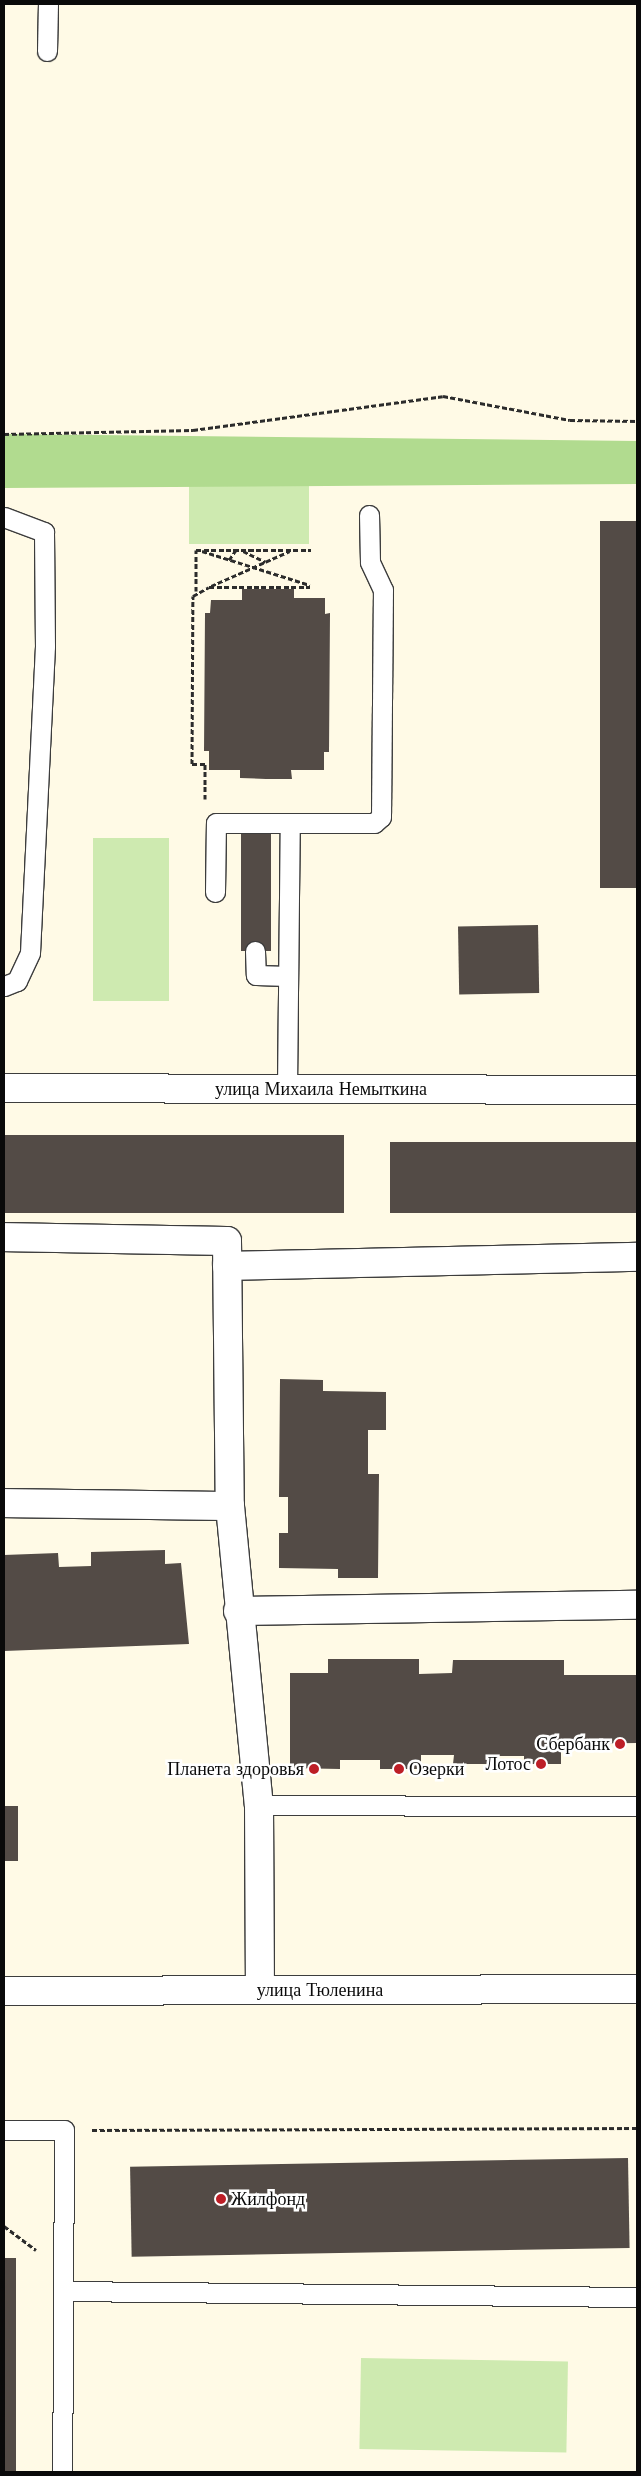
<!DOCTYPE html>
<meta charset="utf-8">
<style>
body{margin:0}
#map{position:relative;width:641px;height:2476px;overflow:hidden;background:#fffae6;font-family:"Libre Baskerville",serif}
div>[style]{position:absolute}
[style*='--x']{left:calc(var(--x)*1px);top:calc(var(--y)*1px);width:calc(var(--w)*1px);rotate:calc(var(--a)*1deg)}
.green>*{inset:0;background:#ceeab0;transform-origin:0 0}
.forest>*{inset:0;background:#b1db8f}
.building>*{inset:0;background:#534b46;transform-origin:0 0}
.path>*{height:3px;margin-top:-1.5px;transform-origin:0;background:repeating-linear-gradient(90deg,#2c2c2c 0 5px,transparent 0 7.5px)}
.roads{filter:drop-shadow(1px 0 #3d3d3d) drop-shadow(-1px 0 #3d3d3d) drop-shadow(0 1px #3d3d3d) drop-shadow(0 -1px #3d3d3d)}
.service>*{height:19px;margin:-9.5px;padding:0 9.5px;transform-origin:9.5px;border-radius:9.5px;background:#fff}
.minor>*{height:28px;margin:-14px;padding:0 14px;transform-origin:14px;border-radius:14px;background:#fff}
.tertiary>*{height:28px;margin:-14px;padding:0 14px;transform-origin:14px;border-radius:14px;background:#fff}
.dots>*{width:14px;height:14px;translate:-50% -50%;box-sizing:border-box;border:2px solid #fff;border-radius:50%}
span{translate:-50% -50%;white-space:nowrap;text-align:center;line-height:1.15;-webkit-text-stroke:5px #fff;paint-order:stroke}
.street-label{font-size:18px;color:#0a0a0a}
.poi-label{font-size:18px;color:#0a0a0a}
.right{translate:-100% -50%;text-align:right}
.left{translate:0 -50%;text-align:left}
.frame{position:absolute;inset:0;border:5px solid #0a0a0a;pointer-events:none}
</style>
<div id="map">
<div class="green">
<i style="left:189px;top:482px;width:120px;height:62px"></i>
<i style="left:169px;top:838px;width:163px;height:76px;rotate:90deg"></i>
<i style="left:361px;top:2358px;width:207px;height:91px;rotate:1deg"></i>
</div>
<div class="forest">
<i style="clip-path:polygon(4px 434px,637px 441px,637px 484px,4px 488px)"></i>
</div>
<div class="building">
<i style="left:637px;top:521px;width:367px;height:37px;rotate:90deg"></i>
<i style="clip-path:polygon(242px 589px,294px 589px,294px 598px,325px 598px,325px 614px,330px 613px,329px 752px,324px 752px,324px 770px,291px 770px,292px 779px,266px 779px,240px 778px,240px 770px,209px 770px,209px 751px,204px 751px,205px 613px,210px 613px,211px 600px,242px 600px)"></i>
<i style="left:241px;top:831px;width:30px;height:120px"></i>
<i style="left:538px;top:925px;width:68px;height:80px;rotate:89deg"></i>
<i style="left:4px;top:1135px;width:340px;height:78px"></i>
<i style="left:637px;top:1142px;width:71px;height:247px;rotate:90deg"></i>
<i style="clip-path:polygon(280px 1379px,323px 1380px,323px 1391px,386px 1392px,386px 1430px,368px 1430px,368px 1474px,379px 1474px,378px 1578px,338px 1578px,338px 1569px,279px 1568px,279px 1533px,288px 1533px,288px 1497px,279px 1497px)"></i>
<i style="clip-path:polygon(165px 1550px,165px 1564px,181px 1563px,189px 1644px,4px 1651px,4px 1555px,58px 1553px,59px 1567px,91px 1566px,91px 1552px)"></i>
<i style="clip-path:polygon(328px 1659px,419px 1659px,419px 1674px,452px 1673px,453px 1660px,564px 1660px,564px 1675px,637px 1675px,637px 1743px,561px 1744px,561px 1764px,524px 1764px,524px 1756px,490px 1756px,490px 1764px,453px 1764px,454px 1755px,421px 1755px,421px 1769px,380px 1769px,380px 1760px,340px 1760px,340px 1769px,290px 1768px,290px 1673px,328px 1673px)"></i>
<i style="left:4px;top:1806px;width:14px;height:55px"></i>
<i style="left:628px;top:2158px;width:90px;height:498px;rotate:89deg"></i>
<i style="left:4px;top:2258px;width:12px;height:214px"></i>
</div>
<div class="path">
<i style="--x:4;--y:434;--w:189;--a:-1.2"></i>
<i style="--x:193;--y:430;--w:252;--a:-7.7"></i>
<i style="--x:443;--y:396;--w:129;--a:10.7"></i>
<i style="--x:570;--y:420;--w:67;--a:0.9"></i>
<i style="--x:202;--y:551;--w:113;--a:17.5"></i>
<i style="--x:243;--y:551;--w:25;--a:26"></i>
<i style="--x:229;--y:560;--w:12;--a:-55"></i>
<i style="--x:211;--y:586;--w:86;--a:-23.9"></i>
<i style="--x:196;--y:591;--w:41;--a:-90"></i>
<i style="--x:196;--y:550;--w:115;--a:0"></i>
<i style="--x:205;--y:799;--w:35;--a:-90"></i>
<i style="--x:205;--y:764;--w:13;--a:180"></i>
<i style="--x:192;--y:764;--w:168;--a:-89.7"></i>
<i style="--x:193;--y:596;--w:18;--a:-29"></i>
<i style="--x:209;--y:587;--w:101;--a:0"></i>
<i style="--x:92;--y:2130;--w:545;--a:-0.21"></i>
<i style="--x:4;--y:2226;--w:40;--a:37"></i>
</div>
<div class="roads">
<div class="service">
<i style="--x:47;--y:51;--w:47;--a:-88.8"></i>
<i style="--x:4;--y:517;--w:43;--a:20.6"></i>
<i style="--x:44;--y:532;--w:114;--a:89.5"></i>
<i style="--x:45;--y:646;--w:307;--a:92.8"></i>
<i style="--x:30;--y:953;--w:31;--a:115"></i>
<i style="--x:17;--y:981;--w:14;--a:159"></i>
<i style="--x:215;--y:892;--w:69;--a:-89.2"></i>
<i style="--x:216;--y:823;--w:74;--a:0"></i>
<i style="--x:255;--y:951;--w:24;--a:88"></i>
<i style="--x:256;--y:975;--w:32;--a:2"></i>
<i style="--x:287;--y:1089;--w:266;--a:-89.4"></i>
<i style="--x:290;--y:823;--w:84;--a:0"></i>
<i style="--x:374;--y:823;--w:9;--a:-41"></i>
<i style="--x:381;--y:817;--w:227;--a:-89.5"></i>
<i style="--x:383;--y:590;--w:31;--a:-115"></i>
<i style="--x:370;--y:562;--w:47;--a:-91.2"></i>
<i style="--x:259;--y:1805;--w:378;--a:0.2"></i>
<i style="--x:4;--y:2130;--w:60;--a:0"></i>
<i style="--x:64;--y:2130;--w:342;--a:90.3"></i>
<i style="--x:63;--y:2291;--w:574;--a:0.6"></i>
</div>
<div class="minor">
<i style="--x:4;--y:1088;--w:633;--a:0.18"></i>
<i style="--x:4;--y:1237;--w:223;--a:1"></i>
<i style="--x:227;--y:1241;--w:265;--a:89.4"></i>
<i style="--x:230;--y:1506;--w:300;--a:84.5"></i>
<i style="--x:259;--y:1805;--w:185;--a:89.7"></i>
<i style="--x:227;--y:1266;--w:410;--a:-1.3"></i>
<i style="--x:4;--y:1503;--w:226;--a:0.8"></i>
<i style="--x:238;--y:1611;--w:399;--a:-0.9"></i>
</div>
<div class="tertiary">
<i style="--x:4;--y:1991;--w:633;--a:-0.18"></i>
</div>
</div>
<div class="dots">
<i style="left:620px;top:1744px;background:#bd1e26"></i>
<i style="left:541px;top:1764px;background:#bd1e26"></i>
<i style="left:314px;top:1769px;background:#bd1e26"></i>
<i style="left:399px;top:1769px;background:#bd1e26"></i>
<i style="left:221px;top:2199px;background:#bd1e26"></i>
</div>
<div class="street-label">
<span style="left:321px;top:1089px">улица Михаила Немыткина</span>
<span style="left:320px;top:1990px">улица Тюленина</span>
</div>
<div class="poi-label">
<span class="right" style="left:610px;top:1744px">Сбербанк</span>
<span class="right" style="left:531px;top:1764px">Лотос</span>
<span class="right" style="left:304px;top:1769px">Планета здоровья</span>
<span class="left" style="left:409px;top:1769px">Озерки</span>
<span class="left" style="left:231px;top:2199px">Жилфонд</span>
</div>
<div class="frame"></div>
</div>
